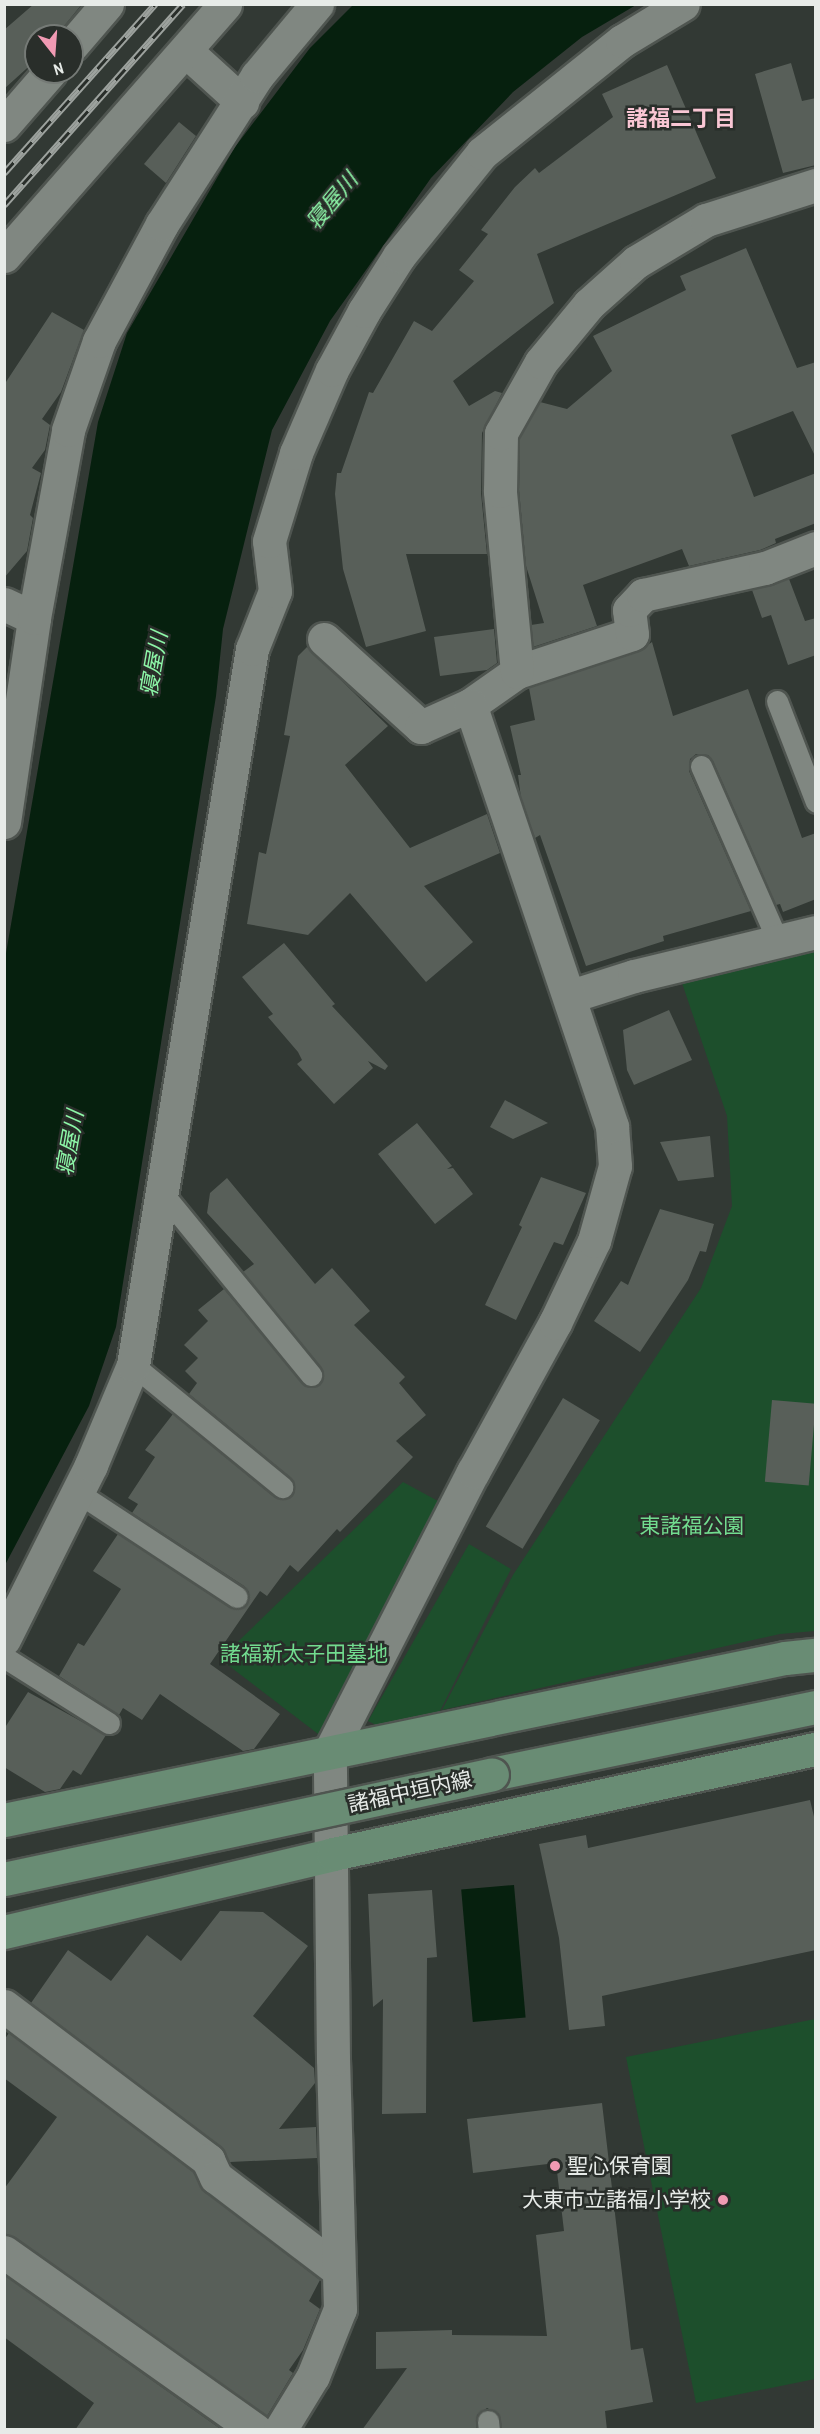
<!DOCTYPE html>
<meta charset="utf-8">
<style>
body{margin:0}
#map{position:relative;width:820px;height:2434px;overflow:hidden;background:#323934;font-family:"Archivo Narrow","Noto Sans JP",sans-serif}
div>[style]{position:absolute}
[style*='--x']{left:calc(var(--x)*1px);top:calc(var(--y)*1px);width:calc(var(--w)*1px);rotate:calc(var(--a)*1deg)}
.green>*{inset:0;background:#1d4f2c}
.water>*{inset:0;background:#06200e;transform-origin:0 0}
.building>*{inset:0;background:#585f59;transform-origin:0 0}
.roads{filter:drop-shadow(2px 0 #4f5550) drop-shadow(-2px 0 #4f5550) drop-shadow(0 2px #4f5550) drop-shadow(0 -2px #4f5550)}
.lane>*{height:21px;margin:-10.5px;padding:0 10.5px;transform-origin:10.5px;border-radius:10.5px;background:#808781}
.street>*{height:33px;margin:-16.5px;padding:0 16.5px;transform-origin:16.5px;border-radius:16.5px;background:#808781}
.secondary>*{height:33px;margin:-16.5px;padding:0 16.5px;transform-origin:16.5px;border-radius:16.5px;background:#698c74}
.rail>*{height:7px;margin-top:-3.5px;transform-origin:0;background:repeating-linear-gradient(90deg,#292e2a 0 14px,#9da29e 0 28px);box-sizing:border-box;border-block:2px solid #9da29e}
.bridges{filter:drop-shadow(2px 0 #4f5550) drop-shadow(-2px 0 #4f5550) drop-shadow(0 2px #4f5550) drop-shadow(0 -2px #4f5550)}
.secondary-bridge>*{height:33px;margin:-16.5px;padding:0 16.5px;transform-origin:16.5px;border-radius:16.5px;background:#698c74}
.dots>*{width:16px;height:16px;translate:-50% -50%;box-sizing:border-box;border:3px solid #292e2a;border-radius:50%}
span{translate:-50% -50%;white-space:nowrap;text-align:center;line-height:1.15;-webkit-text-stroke:5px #292e2a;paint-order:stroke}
.park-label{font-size:21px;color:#72dc8f}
.street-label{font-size:21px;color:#e7ebe8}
.poi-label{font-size:21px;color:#e7ebe8}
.left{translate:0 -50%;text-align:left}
.right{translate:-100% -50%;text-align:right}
.neighbourhood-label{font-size:22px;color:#f9c6d4;font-weight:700}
.water-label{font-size:22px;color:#8df7a8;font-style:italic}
.frame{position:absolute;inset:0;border:6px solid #e7ebe8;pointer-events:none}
.north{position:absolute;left:24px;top:24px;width:60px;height:60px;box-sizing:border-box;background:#292e2a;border:2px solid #757a76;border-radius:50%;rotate:163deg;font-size:16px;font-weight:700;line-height:24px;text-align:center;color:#e7ebe8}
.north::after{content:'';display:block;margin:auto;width:21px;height:27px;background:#f19ab3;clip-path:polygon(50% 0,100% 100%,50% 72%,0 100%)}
</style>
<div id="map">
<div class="green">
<i style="clip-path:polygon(815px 947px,815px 1631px,780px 1634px,442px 1710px,513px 1575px,701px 1288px,732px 1206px,727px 1116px,681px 980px)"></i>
<i style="clip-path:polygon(403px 1482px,447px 1506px,322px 1737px,220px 1659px)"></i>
<i style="clip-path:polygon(469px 1544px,511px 1569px,434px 1723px,390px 1732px,368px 1721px)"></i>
<i style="clip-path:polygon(815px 2019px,815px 2379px,696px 2403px,626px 2057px)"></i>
</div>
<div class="water">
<i style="clip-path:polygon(354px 4px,636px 5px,582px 37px,513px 92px,431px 178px,330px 321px,272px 430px,223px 629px,216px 696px,116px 1327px,89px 1406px,5px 1565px,5px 959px,98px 422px,127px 333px,235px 147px,310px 48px)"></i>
<i style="left:514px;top:1885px;width:133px;height:53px;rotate:85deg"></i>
</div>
<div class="building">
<i style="clip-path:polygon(34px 4px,82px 4px,56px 36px,36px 36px,36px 60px,4px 89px,4px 30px)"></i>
<i style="clip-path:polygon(791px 63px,802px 101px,816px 98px,816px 165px,783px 173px,755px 74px)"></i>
<i style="clip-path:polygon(667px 65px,716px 178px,537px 254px,554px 303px,453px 381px,469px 406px,495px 391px,502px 393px,482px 433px,481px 493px,487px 554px,406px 554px,426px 631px,366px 647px,343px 569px,335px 494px,337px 473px,341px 473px,369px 392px,373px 393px,414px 321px,432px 331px,474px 281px,459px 270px,488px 234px,481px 230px,515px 187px,535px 168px,539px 173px,613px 117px,602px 94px)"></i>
<i style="clip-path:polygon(179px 122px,196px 136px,166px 183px,144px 164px)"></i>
<i style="clip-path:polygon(746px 248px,797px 368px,816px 362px,816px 458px,793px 411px,731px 435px,754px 497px,816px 473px,816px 523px,775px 539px,776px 543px,760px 550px,689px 566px,682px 549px,583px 585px,597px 626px,533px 647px,531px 625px,544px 623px,526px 566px,519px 490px,520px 438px,540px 402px,567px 409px,612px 371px,593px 336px,686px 290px,680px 276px)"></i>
<i style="clip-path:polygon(52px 312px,84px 330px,61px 392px,42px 419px,50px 425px,45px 450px,32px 468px,41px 473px,30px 515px,33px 518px,27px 551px,4px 578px,4px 385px)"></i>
<i style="clip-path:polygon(789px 579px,805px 621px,816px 618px,816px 655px,788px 665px,771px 615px,762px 618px,752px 590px)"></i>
<i style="clip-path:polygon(494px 629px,497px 663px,487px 670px,440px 676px,434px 637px)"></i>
<i style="clip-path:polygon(652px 642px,673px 716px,748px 689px,802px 838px,816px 833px,816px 899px,783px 912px,780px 904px,776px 905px,713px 761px,708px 755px,696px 754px,690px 759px,689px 771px,751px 911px,663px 936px,664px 941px,586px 966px,540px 835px,535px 838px,521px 798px,518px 775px,521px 775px,510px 726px,535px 720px,529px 688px,638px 652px)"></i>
<i style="clip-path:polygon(307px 647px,388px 726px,345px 765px,410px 848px,487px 814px,500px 853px,424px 886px,473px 942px,426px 982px,350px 893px,308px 935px,247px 924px,259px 852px,266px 854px,290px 736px,284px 735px,298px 656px)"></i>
<i style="clip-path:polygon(284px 943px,335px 1004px,332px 1006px,388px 1066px,385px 1070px,368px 1061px,373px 1068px,334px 1104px,297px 1064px,302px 1060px,298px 1052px,268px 1017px,273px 1014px,242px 977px)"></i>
<i style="clip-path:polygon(669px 1010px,692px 1060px,634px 1085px,627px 1070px,623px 1030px)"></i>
<i style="clip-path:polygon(505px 1100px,548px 1123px,513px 1139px,490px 1127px)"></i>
<i style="clip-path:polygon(417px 1123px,452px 1166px,447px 1169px,453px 1168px,473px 1194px,435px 1224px,378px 1154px)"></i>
<i style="clip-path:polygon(710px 1136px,714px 1177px,678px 1181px,660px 1142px)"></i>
<i style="clip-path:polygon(541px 1177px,586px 1193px,563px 1245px,554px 1242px,516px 1320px,485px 1305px,522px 1227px,519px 1225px)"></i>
<i style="clip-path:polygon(227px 1178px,315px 1284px,332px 1268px,370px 1311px,354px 1325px,405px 1377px,399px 1383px,426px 1415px,396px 1441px,413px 1457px,340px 1532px,337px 1529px,298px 1572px,290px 1565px,267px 1596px,260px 1591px,210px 1664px,280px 1714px,254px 1749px,243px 1751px,160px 1694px,142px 1720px,123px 1708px,119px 1715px,59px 1676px,78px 1643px,84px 1646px,121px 1589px,93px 1571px,118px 1534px,230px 1608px,242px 1609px,248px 1603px,249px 1592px,244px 1586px,132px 1513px,138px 1504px,128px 1498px,155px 1457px,145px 1450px,173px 1414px,274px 1497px,287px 1499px,294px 1490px,290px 1477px,189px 1394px,197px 1383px,185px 1371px,198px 1358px,184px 1345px,208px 1321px,198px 1310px,224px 1289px,302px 1383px,314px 1387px,323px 1379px,321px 1367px,243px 1272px,254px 1264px,207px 1213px,210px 1193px)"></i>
<i style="clip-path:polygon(660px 1209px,714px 1224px,706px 1252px,700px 1251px,688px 1280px,640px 1352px,594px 1321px,621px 1281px,628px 1285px)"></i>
<i style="left:563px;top:1398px;width:43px;height:150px;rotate:31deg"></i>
<i style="left:772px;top:1400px;width:44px;height:82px;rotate:5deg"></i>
<i style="clip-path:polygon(28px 1692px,106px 1735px,81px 1775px,73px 1770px,60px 1789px,45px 1792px,4px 1767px,4px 1729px)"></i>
<i style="clip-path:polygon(810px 1800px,816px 1825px,816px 1950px,602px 1996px,605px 2026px,569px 2030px,559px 1938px,539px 1844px,586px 1835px,588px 1848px)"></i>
<i style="clip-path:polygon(432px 1890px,437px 1957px,427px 1958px,426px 2113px,382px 2114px,383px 1999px,373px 2007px,368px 1894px)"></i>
<i style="clip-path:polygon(220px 1911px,263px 1912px,308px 1946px,253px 2016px,314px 2068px,315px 2083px,279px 2129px,316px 2127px,317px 2158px,230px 2162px,219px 2145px,31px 2003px,68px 1950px,111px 1981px,147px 1935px,181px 1961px)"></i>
<i style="clip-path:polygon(9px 2033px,193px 2172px,205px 2192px,320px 2280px,309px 2301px,320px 2309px,303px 2350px,289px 2370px,293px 2373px,267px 2416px,15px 2237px,4px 2233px,4px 2189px,57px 2117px,4px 2078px,4px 2040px)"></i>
<i style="clip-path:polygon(602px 2103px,631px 2350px,643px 2348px,653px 2402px,605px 2411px,607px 2430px,502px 2430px,499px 2414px,487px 2408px,477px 2415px,476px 2430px,362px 2430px,407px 2368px,376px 2369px,376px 2332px,452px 2330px,452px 2335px,547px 2336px,536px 2235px,564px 2231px,556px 2163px,473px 2173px,467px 2119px)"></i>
<i style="clip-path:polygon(4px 2275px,222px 2430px,75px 2430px,94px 2403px,4px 2337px)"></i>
</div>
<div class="roads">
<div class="lane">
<i style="--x:777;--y:701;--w:108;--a:68.9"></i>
<i style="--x:701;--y:766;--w:189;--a:66.3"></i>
<i style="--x:163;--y:1194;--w:234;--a:50.7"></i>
<i style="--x:133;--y:1365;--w:193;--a:39.3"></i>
<i style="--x:77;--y:1492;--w:191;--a:33.3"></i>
<i style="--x:4;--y:1657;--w:124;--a:32.2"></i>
<i style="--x:488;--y:2421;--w:9;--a:84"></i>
</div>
<div class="street">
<i style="--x:72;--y:45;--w:54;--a:-49.5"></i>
<i style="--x:186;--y:51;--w:76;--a:42.3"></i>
<i style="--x:4;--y:125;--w:70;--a:-49"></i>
<i style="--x:4;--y:256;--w:335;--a:-48.7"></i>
<i style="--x:4;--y:604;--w:33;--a:25"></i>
<i style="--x:324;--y:639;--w:131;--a:42.2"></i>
<i style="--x:421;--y:727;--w:54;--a:-24.2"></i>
<i style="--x:470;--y:705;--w:57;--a:-35.1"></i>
<i style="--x:517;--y:672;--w:121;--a:-18.3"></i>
<i style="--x:632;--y:634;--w:24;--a:-97"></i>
<i style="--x:629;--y:610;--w:21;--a:-47"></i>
<i style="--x:643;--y:595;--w:125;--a:-12.5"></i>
<i style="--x:765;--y:568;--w:55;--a:-21.4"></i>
<i style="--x:517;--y:672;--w:182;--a:-95.4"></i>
<i style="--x:500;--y:491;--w:58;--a:-89"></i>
<i style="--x:501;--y:433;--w:81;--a:-60.6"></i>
<i style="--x:541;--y:362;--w:75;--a:-50.4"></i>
<i style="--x:589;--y:304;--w:63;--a:-41.8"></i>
<i style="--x:636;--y:262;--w:82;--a:-31"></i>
<i style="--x:706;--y:220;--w:115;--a:-17.7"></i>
<i style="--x:4;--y:822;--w:206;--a:-81.6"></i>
<i style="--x:34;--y:618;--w:191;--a:-79.7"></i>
<i style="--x:68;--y:430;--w:94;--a:-70.8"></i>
<i style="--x:99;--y:341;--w:133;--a:-61.7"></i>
<i style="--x:162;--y:224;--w:176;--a:-57.3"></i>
<i style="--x:257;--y:76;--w:94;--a:-50.2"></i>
<i style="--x:571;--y:996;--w:66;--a:-17.6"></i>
<i style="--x:634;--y:976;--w:187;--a:-13.6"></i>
<i style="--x:4;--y:1639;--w:195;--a:-63.4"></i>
<i style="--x:91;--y:1465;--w:108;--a:-67.2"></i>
<i style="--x:133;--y:1365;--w:726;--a:-80.56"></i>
<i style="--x:252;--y:649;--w:62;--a:-68.4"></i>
<i style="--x:275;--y:591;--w:50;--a:-96.8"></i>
<i style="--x:269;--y:541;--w:92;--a:-72.9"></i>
<i style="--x:296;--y:453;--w:90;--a:-66.6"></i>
<i style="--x:332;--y:370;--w:67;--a:-61.5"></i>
<i style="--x:364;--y:311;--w:65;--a:-57.5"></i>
<i style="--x:399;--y:256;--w:132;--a:-51.1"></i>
<i style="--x:482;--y:153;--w:179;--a:-38.7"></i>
<i style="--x:622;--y:41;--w:71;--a:-31.2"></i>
<i style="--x:4;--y:2006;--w:256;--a:37"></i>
<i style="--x:208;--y:2160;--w:19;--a:65"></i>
<i style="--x:216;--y:2177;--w:153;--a:37.3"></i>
<i style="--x:4;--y:2252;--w:308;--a:35.3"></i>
<i style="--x:280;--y:2430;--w:63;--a:-58.6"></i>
<i style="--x:313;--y:2376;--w:72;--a:-68.1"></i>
<i style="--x:340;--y:2309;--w:250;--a:-91.6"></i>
<i style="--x:333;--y:2059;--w:308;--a:-90.6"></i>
<i style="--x:330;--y:1751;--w:314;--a:-62.9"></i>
<i style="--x:473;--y:1472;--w:170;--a:-61.2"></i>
<i style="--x:555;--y:1323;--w:91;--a:-64.6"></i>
<i style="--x:594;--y:1241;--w:78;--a:-74.4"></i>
<i style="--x:615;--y:1166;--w:40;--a:-94.3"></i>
<i style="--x:612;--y:1126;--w:444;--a:-108.6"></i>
</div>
<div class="secondary">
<i style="--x:492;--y:1774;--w:331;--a:-11.7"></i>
<i style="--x:4;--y:1820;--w:798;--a:-11.72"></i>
<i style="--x:785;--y:1658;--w:31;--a:-6"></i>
<i style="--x:4;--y:1932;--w:338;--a:-13.3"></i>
<i style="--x:333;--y:1854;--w:494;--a:-12.3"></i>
</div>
</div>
<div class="rail">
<i style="--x:4;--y:173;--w:227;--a:-48.2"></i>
<i style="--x:4;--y:205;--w:269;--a:-48.3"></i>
</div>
<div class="bridges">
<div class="secondary-bridge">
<i style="--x:4;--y:1879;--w:499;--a:-12.1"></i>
</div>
</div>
<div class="dots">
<i style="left:555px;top:2166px;background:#f19ab3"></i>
<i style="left:723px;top:2200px;background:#f19ab3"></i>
</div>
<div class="park-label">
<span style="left:692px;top:1526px">東諸福公園</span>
<span style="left:304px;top:1654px">諸福新太子田墓地</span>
</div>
<div class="street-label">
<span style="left:410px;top:1792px;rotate:-12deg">諸福中垣内線</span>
</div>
<div class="poi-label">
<span class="left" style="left:567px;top:2166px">聖心保育園</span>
<span class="right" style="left:711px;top:2200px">大東市立諸福小学校</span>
</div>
<div class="neighbourhood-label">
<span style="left:681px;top:119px">諸福二丁目</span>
</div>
<div class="water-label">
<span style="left:332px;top:201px;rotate:-50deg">寝屋川</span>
<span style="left:154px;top:664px;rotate:-80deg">寝屋川</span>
<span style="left:70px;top:1143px;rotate:-80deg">寝屋川</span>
</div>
<div class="frame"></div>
<div class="north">N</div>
</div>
